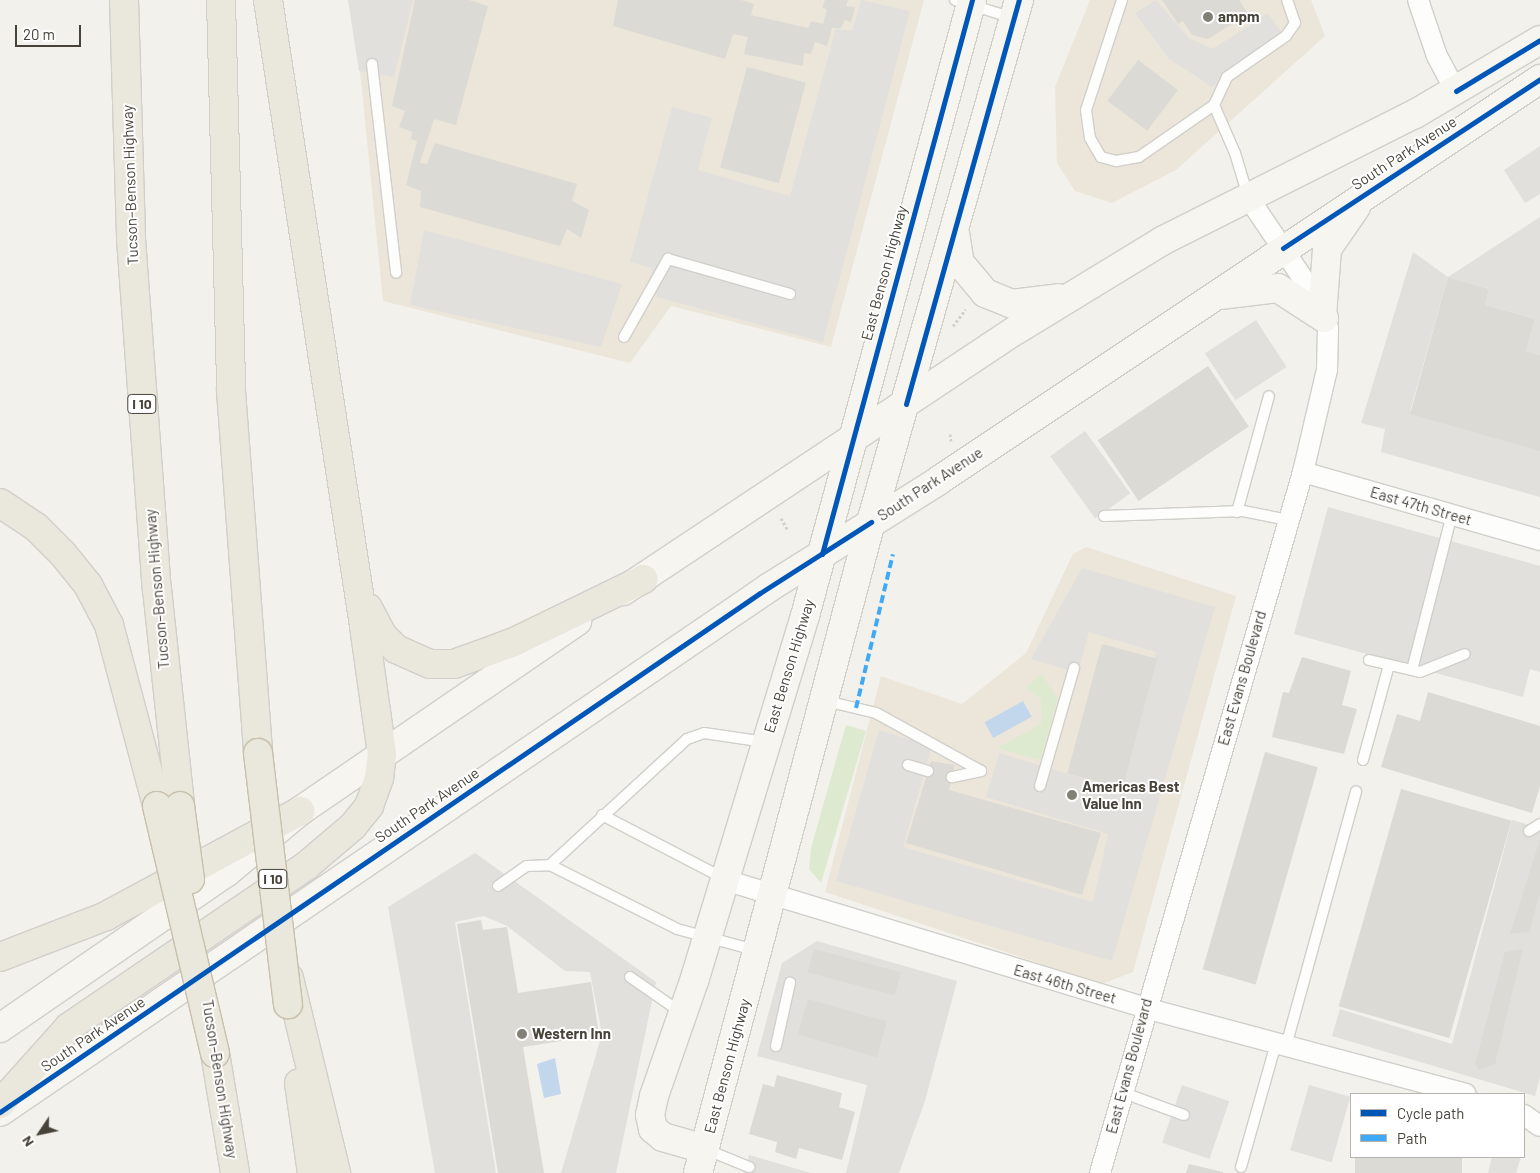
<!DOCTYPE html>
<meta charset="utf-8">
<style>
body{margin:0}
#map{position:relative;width:1540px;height:1173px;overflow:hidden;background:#f2f1ec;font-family:Barlow,sans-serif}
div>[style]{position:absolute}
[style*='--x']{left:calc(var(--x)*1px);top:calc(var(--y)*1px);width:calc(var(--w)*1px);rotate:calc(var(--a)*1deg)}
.commercial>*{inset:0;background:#ece6da}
.green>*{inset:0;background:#ddeacf}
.parking>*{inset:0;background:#e1e0dc;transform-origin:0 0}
.water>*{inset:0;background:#c2d7eb;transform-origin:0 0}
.building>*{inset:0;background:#dbdad5;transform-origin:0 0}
.path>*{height:3px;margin-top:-1.5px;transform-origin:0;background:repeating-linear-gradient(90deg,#d2d1cb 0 2.5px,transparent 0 5px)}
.roads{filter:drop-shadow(1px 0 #d0cfca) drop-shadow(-1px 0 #d0cfca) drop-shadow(0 1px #d0cfca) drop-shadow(0 -1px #d0cfca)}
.service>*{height:10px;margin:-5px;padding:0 5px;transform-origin:5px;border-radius:5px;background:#fdfdfc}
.minor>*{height:20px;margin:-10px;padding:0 10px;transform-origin:10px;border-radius:10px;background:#fdfdfc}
.secondary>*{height:28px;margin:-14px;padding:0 14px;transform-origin:14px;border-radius:14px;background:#f6f5f0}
.motorway>*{height:28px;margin:-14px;padding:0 14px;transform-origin:14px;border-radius:14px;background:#eae7dc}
.bridges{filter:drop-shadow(1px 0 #c7bfaa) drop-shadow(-1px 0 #c7bfaa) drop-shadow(0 1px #c7bfaa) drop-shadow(0 -1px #c7bfaa)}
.motorway-bridge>*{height:28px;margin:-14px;padding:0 14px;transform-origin:14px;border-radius:14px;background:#eae7dc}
.quiet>*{height:4px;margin-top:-2px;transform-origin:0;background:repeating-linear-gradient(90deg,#3fa9f5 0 8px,transparent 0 12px)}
.cycleway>*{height:5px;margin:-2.5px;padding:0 2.5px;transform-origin:2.5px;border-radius:2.5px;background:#0057b8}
.dots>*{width:14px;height:14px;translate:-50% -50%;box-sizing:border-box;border:2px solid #fff;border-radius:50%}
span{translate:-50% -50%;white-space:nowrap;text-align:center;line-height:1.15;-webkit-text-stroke:4px #fff;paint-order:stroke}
.shield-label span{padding:1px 4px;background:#fff;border:1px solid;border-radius:4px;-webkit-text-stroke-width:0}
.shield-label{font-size:14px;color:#474339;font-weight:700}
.poi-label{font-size:15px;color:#474339;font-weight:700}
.left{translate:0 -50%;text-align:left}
.street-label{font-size:15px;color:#474339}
.legend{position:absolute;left:1350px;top:1093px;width:175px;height:65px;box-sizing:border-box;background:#fff;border:1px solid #b5b4b0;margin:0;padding:6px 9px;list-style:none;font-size:15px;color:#474339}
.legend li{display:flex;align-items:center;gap:10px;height:25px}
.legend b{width:25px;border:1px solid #b5b4b0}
.north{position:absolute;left:15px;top:1108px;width:50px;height:50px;-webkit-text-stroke:4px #fff;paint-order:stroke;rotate:236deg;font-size:14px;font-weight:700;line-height:20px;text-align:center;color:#474339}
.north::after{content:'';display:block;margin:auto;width:18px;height:22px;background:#474339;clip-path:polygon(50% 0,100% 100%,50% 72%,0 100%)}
.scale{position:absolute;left:15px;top:25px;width:66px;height:22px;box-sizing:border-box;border:2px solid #474339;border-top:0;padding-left:6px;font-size:15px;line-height:18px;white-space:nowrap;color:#474339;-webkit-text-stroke:4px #fff;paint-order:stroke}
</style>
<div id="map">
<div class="commercial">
<i style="clip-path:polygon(353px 0,924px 0,831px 347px,671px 306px,630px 363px,383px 301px)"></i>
<i style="clip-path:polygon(1090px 0,1311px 0,1325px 36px,1176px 170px,1112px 203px,1075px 191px,1057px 163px,1055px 87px)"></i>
<i style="clip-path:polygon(1086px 547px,1236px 596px,1133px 972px,1102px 984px,825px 892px,881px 676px,962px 704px,1026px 653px,1073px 554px)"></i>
</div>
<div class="green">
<i style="clip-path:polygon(1041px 674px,1058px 698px,1040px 760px,997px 748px,1041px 724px,1041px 699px,1025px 688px)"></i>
<i style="clip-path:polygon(846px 725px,866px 731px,821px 883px,809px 869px,811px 848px)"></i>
</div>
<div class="parking">
<i style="clip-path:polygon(348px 0,413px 0,394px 77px,359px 71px)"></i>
<i style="clip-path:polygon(861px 0,910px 11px,823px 342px,657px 297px,651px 268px,630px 262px,672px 107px,712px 118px,698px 170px,790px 196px,836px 28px,852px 31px)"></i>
<i style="clip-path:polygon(1156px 0,1189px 38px,1213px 49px,1268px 13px,1283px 35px,1212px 87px,1168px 58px,1135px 13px)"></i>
<i style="clip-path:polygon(1540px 146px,1540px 194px,1525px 203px,1504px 170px)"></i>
<i style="clip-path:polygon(1540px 217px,1540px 355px,1526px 351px,1535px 319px,1485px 305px,1489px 289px,1448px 277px,1410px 411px,1540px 449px,1540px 497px,1381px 452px,1385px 429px,1361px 423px,1413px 252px,1448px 277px)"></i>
<i style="clip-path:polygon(424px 230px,622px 284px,601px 347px,410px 305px)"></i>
<i style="left:1256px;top:320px;width:56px;height:61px;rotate:57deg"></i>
<i style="left:1085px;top:431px;width:77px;height:43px;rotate:54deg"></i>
<i style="clip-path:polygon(1328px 507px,1540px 566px,1540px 672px,1530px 669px,1523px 697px,1294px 634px)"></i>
<i style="clip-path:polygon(1082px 568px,1215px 607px,1112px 961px,836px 881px,879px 730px,932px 746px,903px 847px,1093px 902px,1108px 834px,986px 797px,999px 753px,1121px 790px,1156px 652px,1089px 632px,1078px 673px,1031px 659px)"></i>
<i style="clip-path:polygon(1512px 820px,1540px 828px,1540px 1077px,1535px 1096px,1332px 1036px,1340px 1009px,1452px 1044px)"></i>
<i style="clip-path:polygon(475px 853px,656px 982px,616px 1173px,561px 1173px,602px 1034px,590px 972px,565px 971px,507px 926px,484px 916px,455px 922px,496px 1173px,435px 1173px,388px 907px)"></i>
<i style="clip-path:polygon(817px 941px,957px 981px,925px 1101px,899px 1173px,846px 1173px,867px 1085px,757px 1056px,782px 963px)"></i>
<i style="left:1182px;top:1085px;width:50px;height:61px;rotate:19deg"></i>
<i style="left:1309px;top:1085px;width:43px;height:68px;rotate:16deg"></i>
<i style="clip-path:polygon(749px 1155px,811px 1173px,744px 1173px)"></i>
<i style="clip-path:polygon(1492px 1157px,1521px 1157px,1516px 1173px,1488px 1173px)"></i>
</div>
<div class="water">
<i style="left:1023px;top:701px;width:18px;height:44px;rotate:61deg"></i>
<i style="clip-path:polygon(555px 1058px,561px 1094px,544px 1098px,537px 1064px)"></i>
</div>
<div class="building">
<i style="clip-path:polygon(415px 0,469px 0,488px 6px,456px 125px,434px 119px,420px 163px,427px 164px,435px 143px,577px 184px,572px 201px,589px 210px,581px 238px,567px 229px,560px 246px,420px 207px,421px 191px,406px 185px,417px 141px,411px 139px,412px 132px,399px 127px,405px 111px,392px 106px)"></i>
<i style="clip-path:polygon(618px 0,741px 0,754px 4px,751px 15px,808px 28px,811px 21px,823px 24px,827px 10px,822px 7px,825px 0,848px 0,846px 6px,855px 7px,851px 22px,845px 20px,841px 28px,832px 28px,827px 46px,815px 42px,811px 54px,804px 53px,803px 66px,744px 54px,748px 37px,733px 34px,725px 59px,613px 26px)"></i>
<i style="clip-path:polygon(1162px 0,1239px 0,1248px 14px,1208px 39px,1192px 35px,1183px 21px,1178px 24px)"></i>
<i style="left:1138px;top:60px;width:50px;height:51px;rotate:37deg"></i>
<i style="left:747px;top:67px;width:61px;height:104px;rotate:15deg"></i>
<i style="clip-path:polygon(1448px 277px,1489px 289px,1485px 305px,1535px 319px,1526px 351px,1540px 355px,1540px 451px,1410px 414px)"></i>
<i style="left:1208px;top:366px;width:73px;height:133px;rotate:56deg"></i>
<i style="left:1102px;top:644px;width:57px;height:134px;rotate:15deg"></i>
<i style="clip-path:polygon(1302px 657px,1351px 671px,1342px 705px,1357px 709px,1344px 754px,1272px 737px,1283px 692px,1289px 693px)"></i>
<i style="clip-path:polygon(1428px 692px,1540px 726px,1540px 786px,1532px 813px,1381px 767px,1397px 714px,1420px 721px)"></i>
<i style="left:1265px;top:752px;width:55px;height:226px;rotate:16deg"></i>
<i style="clip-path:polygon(931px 761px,955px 765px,949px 790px,1101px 833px,1082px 895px,906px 843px)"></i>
<i style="left:1401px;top:789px;width:115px;height:226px;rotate:16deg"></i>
<i style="clip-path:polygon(1540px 839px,1540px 893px,1529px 932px,1510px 934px)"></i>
<i style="clip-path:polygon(481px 920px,483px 930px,507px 927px,518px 993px,591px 982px,599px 1035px,523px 1047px,544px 1173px,498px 1173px,457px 924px)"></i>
<i style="left:814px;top:949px;width:90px;height:24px;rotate:15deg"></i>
<i style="clip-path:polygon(1523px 949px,1495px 1064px,1478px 1070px,1475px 1064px,1505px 952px)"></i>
<i style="left:808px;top:999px;width:82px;height:37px;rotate:16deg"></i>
<i style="clip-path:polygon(777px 1075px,842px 1093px,839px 1107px,855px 1112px,842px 1160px,799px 1148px,796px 1159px,775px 1152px,777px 1142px,749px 1134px,763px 1084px,774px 1087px)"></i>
<i style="left:1355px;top:1157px;width:107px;height:16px"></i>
<i style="clip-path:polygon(1189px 1164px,1223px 1172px,1223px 1173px,1186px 1173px)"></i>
</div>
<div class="path">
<i style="--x:953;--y:326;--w:21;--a:-53"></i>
<i style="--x:950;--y:434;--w:7;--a:82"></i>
<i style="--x:781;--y:518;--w:13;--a:61"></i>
</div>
<div class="roads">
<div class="service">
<i style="--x:955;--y:0;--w:61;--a:17.2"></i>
<i style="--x:1122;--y:0;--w:116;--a:108.1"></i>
<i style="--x:1086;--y:110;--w:28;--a:82"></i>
<i style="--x:1090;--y:138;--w:22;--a:60"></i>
<i style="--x:1101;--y:157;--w:16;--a:15"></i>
<i style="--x:1116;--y:161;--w:23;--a:-10"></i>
<i style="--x:1139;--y:157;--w:91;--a:-34.7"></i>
<i style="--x:1214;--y:105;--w:31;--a:-65"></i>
<i style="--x:1227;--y:77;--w:72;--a:-34.8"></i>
<i style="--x:1286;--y:36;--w:16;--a:-55"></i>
<i style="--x:1295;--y:23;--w:24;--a:-109"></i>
<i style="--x:372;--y:64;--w:210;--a:83.4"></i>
<i style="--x:1214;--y:105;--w:52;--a:66.4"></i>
<i style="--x:1235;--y:153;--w:45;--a:73.2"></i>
<i style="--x:624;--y:337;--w:90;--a:-60.6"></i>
<i style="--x:668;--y:259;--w:127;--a:16"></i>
<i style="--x:1237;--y:512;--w:120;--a:-74.6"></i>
<i style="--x:1104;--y:516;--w:139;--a:-2.1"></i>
<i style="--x:1243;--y:511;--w:46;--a:11.3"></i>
<i style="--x:1369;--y:660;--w:52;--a:13.2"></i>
<i style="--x:1420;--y:672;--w:48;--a:-21.8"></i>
<i style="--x:1412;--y:670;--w:161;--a:-75.6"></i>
<i style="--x:826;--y:701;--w:51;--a:13.5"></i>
<i style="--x:876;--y:713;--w:120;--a:28.9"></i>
<i style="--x:981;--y:771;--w:30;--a:168"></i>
<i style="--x:1363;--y:760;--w:98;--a:-74.7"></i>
<i style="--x:908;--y:765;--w:21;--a:17"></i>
<i style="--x:1040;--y:786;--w:123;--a:-73.9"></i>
<i style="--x:602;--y:815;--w:136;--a:27.5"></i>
<i style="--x:1529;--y:831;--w:13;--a:-32"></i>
<i style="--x:550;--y:865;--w:186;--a:-42.6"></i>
<i style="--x:687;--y:739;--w:18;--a:-19"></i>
<i style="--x:704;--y:733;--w:62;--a:8.4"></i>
<i style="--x:498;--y:886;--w:35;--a:-35"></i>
<i style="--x:527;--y:866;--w:23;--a:-2"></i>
<i style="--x:550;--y:865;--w:142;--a:26.7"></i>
<i style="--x:677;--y:929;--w:81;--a:15.1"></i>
<i style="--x:630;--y:977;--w:63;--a:34.7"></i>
<i style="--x:776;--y:1046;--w:65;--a:-77.5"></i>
<i style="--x:1286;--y:1046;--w:264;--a:-74.6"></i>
<i style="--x:1121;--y:1092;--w:67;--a:20.1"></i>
<i style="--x:705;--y:1149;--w:48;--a:22.2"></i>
<i style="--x:1241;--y:1167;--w:129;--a:-74.2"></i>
</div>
<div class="minor">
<i style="--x:1418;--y:0;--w:59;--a:71.3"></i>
<i style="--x:1437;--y:56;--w:40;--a:62"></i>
<i style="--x:1303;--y:472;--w:247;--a:16"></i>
<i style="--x:725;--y:880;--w:439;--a:16.9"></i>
<i style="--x:1145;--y:1008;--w:332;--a:15"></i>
<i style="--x:1524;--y:1115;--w:19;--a:35"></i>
<i style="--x:1100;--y:1173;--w:730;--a:-73.85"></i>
<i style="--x:1303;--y:472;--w:105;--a:-76.8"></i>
<i style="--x:1327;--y:370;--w:42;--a:-88.6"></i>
<i style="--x:1328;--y:328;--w:43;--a:-114.8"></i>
<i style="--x:1310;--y:289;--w:111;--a:-124"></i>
</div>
<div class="secondary">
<i style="--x:955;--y:233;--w:30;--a:81"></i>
<i style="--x:960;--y:263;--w:39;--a:50"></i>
<i style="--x:985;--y:293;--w:29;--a:22"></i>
<i style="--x:1012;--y:304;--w:47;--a:-7.3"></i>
<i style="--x:1220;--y:295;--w:58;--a:-6.9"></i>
<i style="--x:1278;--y:288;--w:55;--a:33.1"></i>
<i style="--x:1322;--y:316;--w:67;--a:-85.7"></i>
<i style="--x:1327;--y:249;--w:51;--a:-55.4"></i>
<i style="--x:623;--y:591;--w:474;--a:-33.6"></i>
<i style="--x:1018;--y:329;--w:169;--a:-31.4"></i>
<i style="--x:1162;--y:241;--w:283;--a:-26.7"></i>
<i style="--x:1415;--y:114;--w:145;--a:-30.6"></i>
<i style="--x:0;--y:1028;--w:275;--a:-34.5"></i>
<i style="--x:227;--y:872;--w:95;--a:-39.9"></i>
<i style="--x:300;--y:811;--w:336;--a:-34.4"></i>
<i style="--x:0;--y:1112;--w:932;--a:-34.29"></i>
<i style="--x:770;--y:587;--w:199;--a:-32.2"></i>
<i style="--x:938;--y:481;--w:724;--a:-33.73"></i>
<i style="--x:705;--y:1149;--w:44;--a:-164.1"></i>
<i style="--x:663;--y:1137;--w:13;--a:-141"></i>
<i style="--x:653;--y:1129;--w:14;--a:-102"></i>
<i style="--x:650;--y:1115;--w:19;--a:-78"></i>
<i style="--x:654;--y:1096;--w:125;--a:-70.8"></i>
<i style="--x:695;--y:978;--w:378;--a:-73.1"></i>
<i style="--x:805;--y:616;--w:638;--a:-74.83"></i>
<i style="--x:698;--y:1173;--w:674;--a:-75.12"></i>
<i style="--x:871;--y:522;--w:543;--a:-74.17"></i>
</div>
<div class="motorway">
<i style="--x:124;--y:0;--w:239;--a:88.3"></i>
<i style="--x:131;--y:239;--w:351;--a:85.8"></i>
<i style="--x:157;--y:589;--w:218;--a:83.9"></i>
<i style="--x:221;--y:0;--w:391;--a:88.5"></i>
<i style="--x:231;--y:391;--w:363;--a:85.7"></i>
<i style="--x:0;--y:503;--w:43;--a:33.7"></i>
<i style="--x:36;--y:527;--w:38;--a:45"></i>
<i style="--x:63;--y:554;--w:40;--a:51"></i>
<i style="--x:88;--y:585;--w:45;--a:62.3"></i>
<i style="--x:109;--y:625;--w:187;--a:75.1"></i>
<i style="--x:368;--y:608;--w:32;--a:62"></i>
<i style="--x:383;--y:636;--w:18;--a:45"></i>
<i style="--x:396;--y:649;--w:37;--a:24"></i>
<i style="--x:430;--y:664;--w:24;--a:0"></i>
<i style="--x:454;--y:664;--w:64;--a:-20.1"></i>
<i style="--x:514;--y:642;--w:144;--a:-25.9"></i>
<i style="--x:0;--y:957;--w:114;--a:-21.1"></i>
<i style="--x:106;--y:916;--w:221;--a:-28.4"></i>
<i style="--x:289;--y:978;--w:201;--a:76.4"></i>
<i style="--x:215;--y:1053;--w:122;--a:80.5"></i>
<i style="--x:299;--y:1083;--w:91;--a:81.8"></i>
<i style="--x:0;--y:1104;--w:103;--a:-48.1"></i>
<i style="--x:69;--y:1027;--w:287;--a:-34.2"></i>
<i style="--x:306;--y:866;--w:62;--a:-40.4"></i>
<i style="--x:353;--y:826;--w:26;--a:-51"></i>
<i style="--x:369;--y:806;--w:30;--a:-70"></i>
<i style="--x:379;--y:778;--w:24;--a:-83"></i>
<i style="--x:382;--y:754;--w:129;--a:-98"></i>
<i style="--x:364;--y:626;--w:633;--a:-98.72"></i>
</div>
</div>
<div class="bridges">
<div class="motorway-bridge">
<i style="--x:258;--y:753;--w:253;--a:83.2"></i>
<i style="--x:157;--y:806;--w:254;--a:76.8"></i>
<i style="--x:180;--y:806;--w:74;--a:82.2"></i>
</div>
</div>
<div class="quiet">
<i style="--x:856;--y:708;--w:158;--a:-76.5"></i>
</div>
<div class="cycleway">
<i style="--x:1456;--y:91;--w:98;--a:-31.3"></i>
<i style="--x:1283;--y:248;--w:308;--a:-33.3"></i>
<i style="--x:906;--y:404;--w:420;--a:-74.4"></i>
<i style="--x:822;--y:554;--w:574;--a:-74.85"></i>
<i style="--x:0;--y:1112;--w:920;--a:-34.33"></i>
<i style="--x:760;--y:593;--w:132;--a:-32.6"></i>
</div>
<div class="dots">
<i style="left:1208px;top:17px;background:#838078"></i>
<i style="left:1072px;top:795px;background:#838078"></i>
<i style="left:522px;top:1034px;background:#838078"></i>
</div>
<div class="shield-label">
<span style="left:142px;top:404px">I 10</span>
<span style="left:273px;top:879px">I 10</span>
</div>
<div class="poi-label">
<span class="left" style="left:1218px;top:17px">ampm</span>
<span class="left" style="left:1082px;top:795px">Americas Best<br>Value Inn</span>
<span class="left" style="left:532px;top:1034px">Western Inn</span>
</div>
<div class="street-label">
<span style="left:1404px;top:153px;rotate:-33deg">South Park Avenue</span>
<span style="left:130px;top:185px;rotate:-92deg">Tucson–Benson Highway</span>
<span style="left:884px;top:273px;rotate:-75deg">East Benson Highway</span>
<span style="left:930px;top:484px;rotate:-33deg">South Park Avenue</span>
<span style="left:1421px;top:506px;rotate:16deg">East 47th Street</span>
<span style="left:157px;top:589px;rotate:-95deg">Tucson–Benson Highway</span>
<span style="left:789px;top:666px;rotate:-73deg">East Benson Highway</span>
<span style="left:1242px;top:678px;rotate:-74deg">East Evans Boulevard</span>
<span style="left:427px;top:805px;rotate:-34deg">South Park Avenue</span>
<span style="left:1065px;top:984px;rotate:16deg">East 46th Street</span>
<span style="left:93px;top:1034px;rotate:-34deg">South Park Avenue</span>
<span style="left:727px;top:1066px;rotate:-75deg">East Benson Highway</span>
<span style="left:1129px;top:1066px;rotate:-75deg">East Evans Boulevard</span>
<span style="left:220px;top:1079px;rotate:81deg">Tucson–Benson Highway</span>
</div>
<ul class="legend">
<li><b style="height:6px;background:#0057b8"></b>Cycle path</li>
<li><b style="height:6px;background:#3fa9f5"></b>Path</li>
</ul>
<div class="north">N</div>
<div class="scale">20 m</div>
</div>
